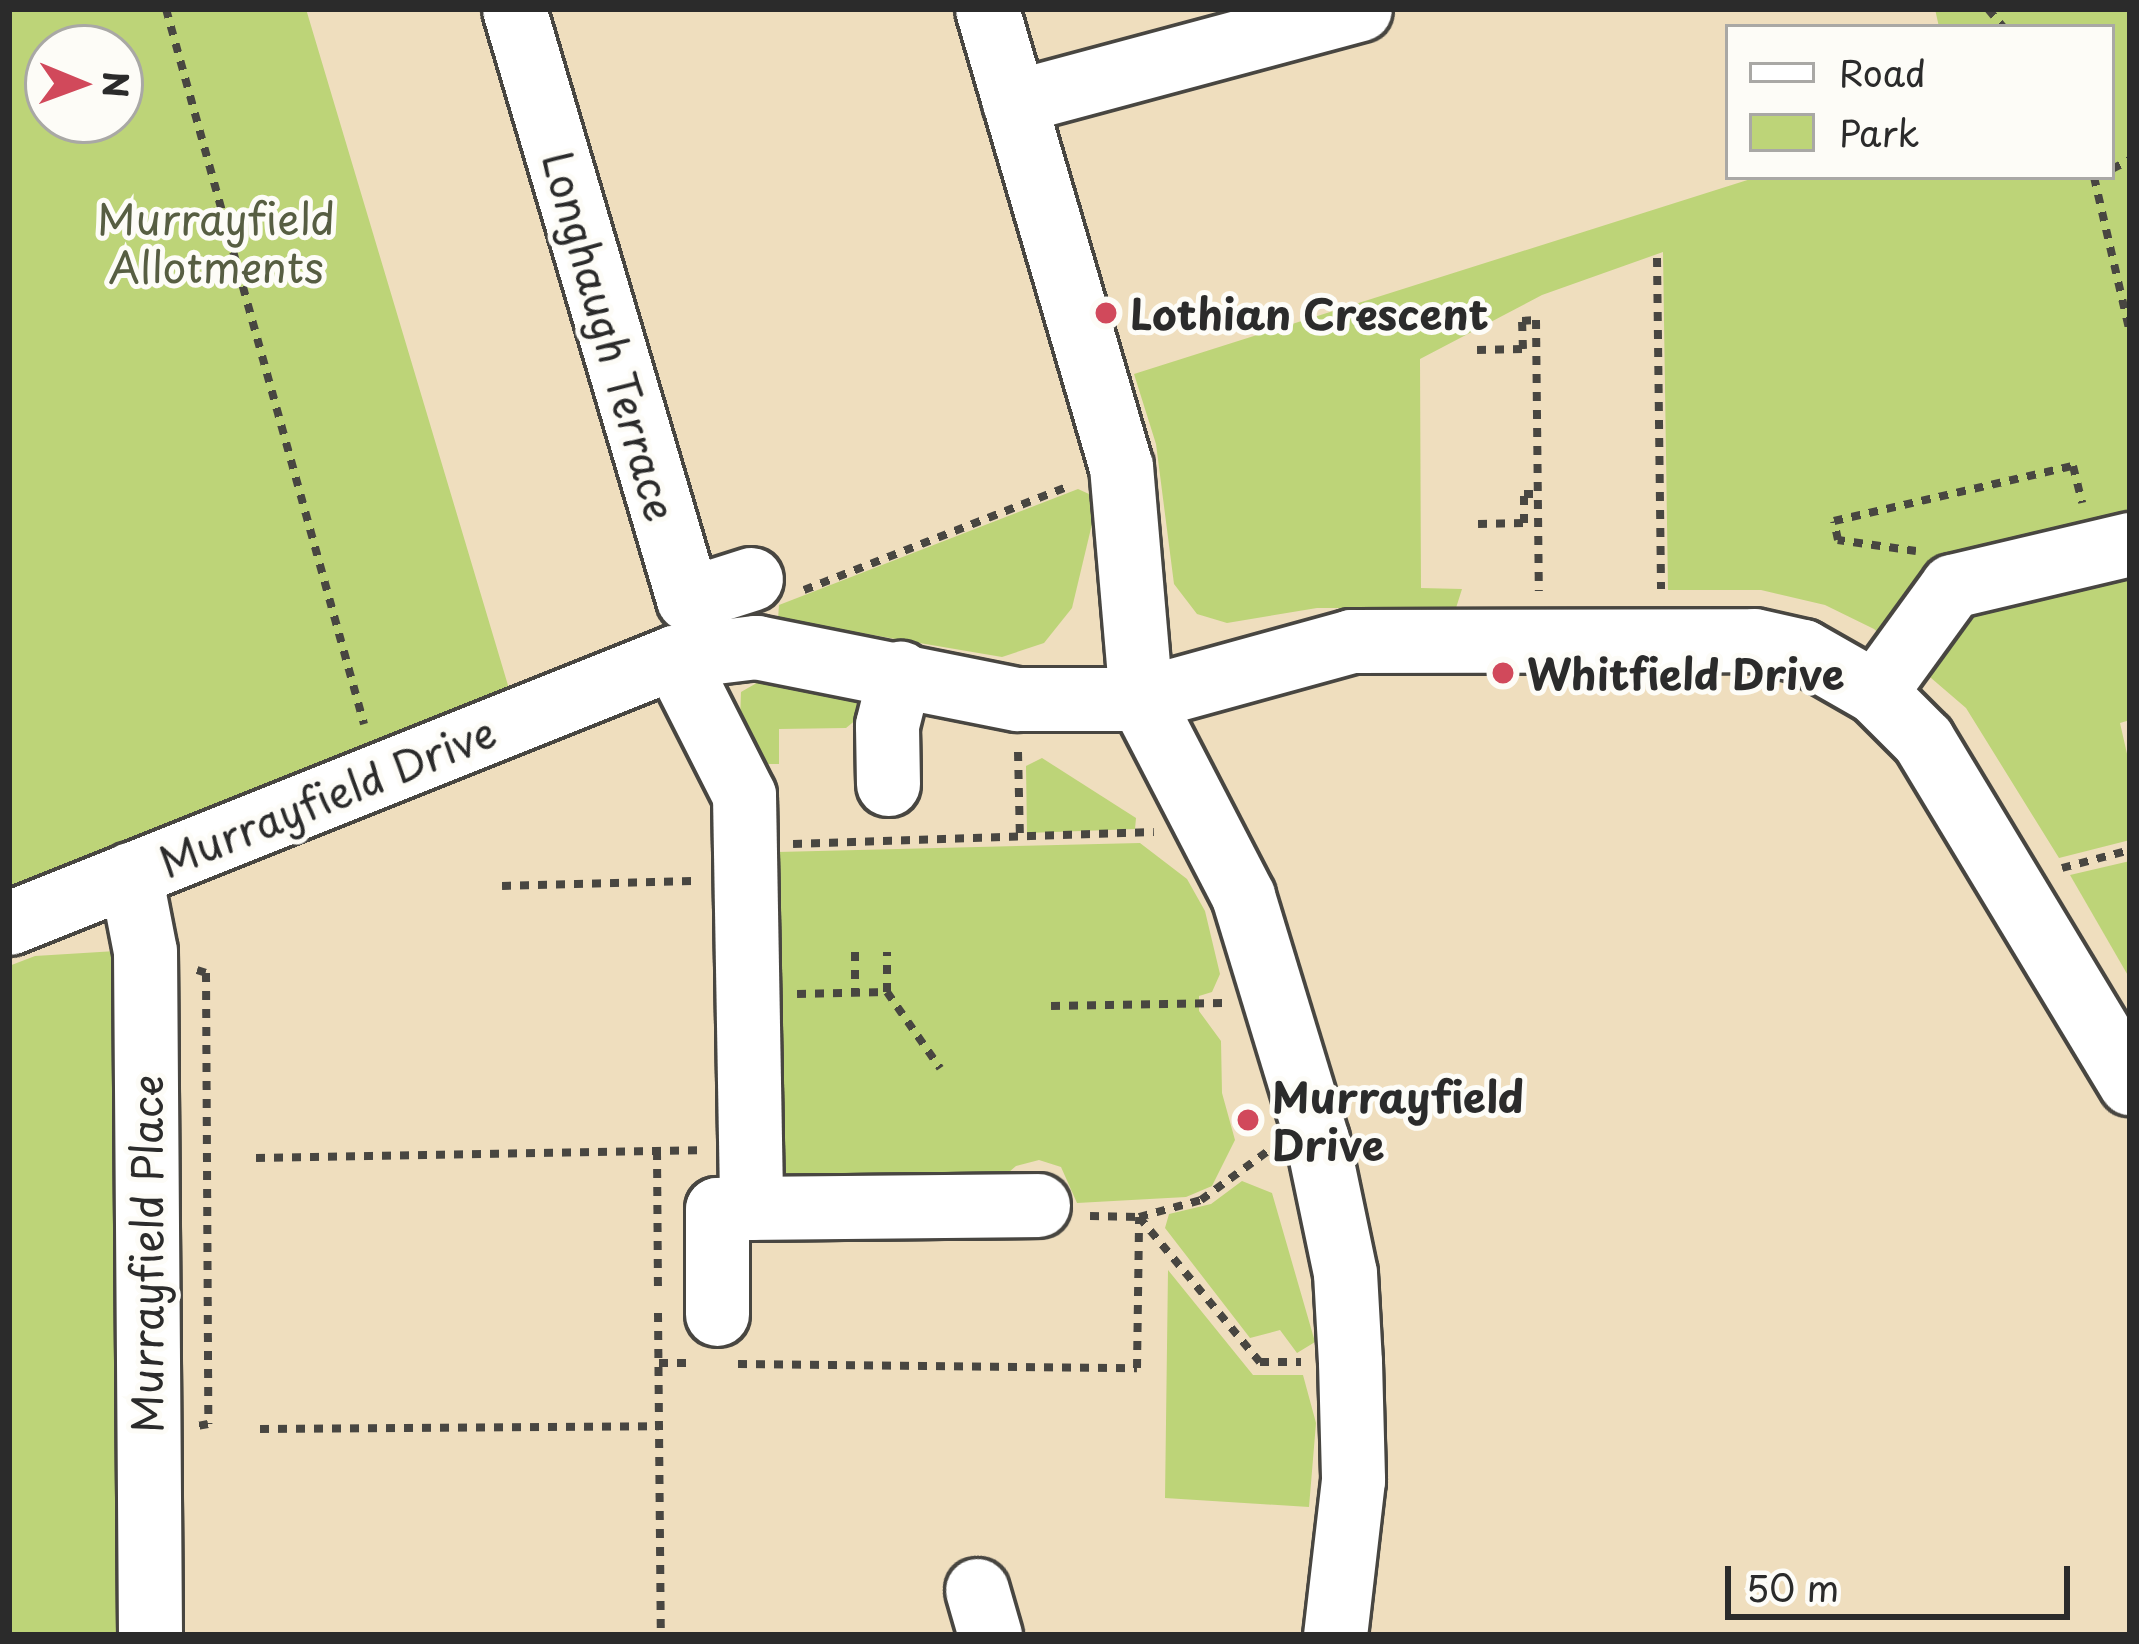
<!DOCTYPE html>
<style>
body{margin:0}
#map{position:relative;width:2139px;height:1644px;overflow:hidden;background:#efdebe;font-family:"Playpen Sans",sans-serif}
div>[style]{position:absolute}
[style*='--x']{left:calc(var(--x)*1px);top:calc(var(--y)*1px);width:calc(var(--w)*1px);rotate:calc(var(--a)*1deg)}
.green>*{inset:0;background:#bdd478}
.path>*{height:8px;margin-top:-4px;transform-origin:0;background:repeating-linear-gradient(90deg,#484641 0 9px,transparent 0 18px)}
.roads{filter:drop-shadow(3px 0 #484641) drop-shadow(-3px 0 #484641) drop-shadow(0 3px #484641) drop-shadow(0 -3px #484641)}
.minor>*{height:63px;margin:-31.5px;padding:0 31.5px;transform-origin:31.5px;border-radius:31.5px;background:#fff}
.dots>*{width:33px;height:33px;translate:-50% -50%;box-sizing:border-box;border:6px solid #fdfcf7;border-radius:50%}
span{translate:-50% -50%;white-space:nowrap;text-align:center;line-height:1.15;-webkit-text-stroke:10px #fdfcf7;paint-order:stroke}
.park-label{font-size:42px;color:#575e42}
.poi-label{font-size:42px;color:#2b2b2b;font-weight:700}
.left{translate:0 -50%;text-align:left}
.street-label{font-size:42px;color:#2b2b2b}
.frame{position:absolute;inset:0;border:12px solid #2b2b2b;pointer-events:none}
.legend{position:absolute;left:1725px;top:24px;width:390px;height:156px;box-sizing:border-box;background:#fdfcf7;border:3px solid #a9a8a5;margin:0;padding:15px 21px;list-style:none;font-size:36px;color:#2b2b2b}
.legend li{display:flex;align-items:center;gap:24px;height:60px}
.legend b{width:60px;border:3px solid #a9a8a5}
.north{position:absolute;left:24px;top:24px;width:120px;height:120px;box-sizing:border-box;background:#fdfcf7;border:3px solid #a9a8a5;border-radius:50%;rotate:91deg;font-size:33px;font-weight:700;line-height:48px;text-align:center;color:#2b2b2b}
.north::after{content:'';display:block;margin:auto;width:42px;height:54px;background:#d1495b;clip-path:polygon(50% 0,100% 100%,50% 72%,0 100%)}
.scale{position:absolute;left:1725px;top:1566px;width:345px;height:54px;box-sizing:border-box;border:6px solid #2b2b2b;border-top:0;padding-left:15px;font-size:36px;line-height:42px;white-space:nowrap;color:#2b2b2b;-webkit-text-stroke:9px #fdfcf7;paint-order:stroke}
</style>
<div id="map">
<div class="green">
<i style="clip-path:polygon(evenodd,9px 9px,306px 9px,513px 702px,9px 892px,9px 9px,48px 48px,120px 48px,120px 120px,48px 120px,48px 48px)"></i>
<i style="clip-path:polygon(1935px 9px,2130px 9px,2130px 720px,2120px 723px,2130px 767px,2130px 840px,2059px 858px,1966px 708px,1874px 629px,1825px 605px,1761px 590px,1668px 590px,1663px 252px,1542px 295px,1420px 359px,1421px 588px,1462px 589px,1456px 608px,1317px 608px,1227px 623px,1197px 614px,1174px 584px,1156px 444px,1134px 374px,1757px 177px,2112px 177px,2112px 27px,1939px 27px)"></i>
<i style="clip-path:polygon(1078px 489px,1089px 494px,1092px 524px,1072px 608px,1044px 643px,1002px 657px,778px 619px,779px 605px)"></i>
<i style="clip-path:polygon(769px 676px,855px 697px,862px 715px,846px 728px,779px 729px,779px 764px,767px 764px,740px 722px,741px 692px)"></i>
<i style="clip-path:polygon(1042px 758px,1136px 818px,1135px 829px,1027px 833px,1026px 766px)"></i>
<i style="clip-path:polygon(1140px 843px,1187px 879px,1205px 911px,1220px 974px,1212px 992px,1199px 996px,1199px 1011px,1221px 1041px,1222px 1093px,1235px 1140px,1212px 1186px,1186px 1197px,1077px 1203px,1061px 1167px,1039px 1160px,1016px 1166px,994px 1185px,783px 1179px,778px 852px)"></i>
<i style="clip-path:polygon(2130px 861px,2130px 979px,2070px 875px)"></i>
<i style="clip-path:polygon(116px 951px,118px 1635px,9px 1635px,9px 966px,35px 956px)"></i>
<i style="clip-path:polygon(1242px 1181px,1272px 1193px,1315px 1342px,1297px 1353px,1280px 1330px,1250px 1338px,1165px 1228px,1169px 1214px,1211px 1204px)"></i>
<i style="clip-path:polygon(1168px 1270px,1253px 1375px,1303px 1375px,1316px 1423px,1309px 1507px,1165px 1498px)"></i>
</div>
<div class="path">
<i style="--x:166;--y:9;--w:742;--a:74.52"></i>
<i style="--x:1988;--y:9;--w:23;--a:50"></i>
<i style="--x:2112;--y:169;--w:20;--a:-27"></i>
<i style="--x:2094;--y:177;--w:160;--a:77"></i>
<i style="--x:1657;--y:258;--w:331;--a:89.3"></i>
<i style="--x:1477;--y:350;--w:46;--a:-1.2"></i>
<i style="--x:1523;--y:349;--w:28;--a:-92"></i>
<i style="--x:1522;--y:321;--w:14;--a:-4"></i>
<i style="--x:1536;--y:320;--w:271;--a:89.4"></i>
<i style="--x:1478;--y:524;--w:46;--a:-1.2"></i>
<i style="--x:1524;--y:523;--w:29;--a:-90"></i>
<i style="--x:1524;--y:494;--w:14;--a:0"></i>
<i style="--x:1916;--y:551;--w:79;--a:-172"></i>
<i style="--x:1838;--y:540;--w:19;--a:-102"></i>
<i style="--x:1834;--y:521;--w:245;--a:-13"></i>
<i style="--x:2073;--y:466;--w:38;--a:76"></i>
<i style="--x:804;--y:590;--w:285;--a:-21.4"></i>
<i style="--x:1018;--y:752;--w:88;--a:88.7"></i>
<i style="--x:793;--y:844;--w:361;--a:-1.9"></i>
<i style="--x:2062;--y:868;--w:70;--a:-14.8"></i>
<i style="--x:502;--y:886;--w:190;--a:-1.5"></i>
<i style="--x:855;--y:952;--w:40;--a:90"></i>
<i style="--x:197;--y:970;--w:9;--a:18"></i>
<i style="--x:206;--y:973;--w:451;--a:89.7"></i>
<i style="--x:208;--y:1424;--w:10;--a:169"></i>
<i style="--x:887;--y:992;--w:93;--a:55.1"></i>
<i style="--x:797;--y:994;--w:90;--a:-1.3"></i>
<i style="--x:887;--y:992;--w:40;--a:-90"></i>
<i style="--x:1051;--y:1006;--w:172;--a:-1"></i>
<i style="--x:657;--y:1151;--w:141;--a:89.6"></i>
<i style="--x:256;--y:1158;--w:442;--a:-1"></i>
<i style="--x:1090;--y:1216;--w:49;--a:1.2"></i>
<i style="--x:1139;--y:1217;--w:189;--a:50.2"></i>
<i style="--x:1260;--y:1362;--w:41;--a:0"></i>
<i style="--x:658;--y:1313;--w:322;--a:89.5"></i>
<i style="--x:659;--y:1363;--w:34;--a:0"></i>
<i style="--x:738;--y:1364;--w:399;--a:0.6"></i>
<i style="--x:1137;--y:1368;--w:151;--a:-89.2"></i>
<i style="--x:1139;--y:1217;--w:64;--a:-15.3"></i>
<i style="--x:1201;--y:1200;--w:83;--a:-36.2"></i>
<i style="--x:260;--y:1429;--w:399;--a:-0.4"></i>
</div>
<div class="roads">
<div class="minor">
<i style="--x:514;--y:9;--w:615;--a:73.57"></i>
<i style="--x:688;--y:599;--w:66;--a:-17.6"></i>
<i style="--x:987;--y:9;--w:476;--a:73.7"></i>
<i style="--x:1121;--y:466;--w:234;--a:85.1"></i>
<i style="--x:1141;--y:699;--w:222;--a:62.6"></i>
<i style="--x:1243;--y:896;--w:254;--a:73.1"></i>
<i style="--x:1317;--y:1139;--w:137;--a:78.2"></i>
<i style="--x:1345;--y:1273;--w:89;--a:86.8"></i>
<i style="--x:1350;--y:1362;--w:118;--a:88.5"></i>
<i style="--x:1353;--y:1480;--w:156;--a:96.6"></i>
<i style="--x:1014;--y:102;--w:358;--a:-15"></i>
<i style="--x:674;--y:657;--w:155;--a:63.1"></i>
<i style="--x:744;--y:795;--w:413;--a:89"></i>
<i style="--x:751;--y:1208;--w:287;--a:-0.6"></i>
<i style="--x:1875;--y:692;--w:131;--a:-54"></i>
<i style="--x:1952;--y:586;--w:183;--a:-13.3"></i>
<i style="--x:888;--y:784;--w:59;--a:-91"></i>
<i style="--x:887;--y:725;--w:54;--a:-76"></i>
<i style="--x:130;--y:874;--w:78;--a:79"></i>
<i style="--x:145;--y:951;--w:684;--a:89.58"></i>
<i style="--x:9;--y:923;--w:716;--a:-21.8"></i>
<i style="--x:674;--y:657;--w:83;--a:-7"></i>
<i style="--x:756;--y:647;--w:266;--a:11.3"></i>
<i style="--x:1017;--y:699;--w:124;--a:0"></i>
<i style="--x:1141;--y:699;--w:218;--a:-15.4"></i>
<i style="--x:1351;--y:641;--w:403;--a:-0.1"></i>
<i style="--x:1754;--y:640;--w:50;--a:12.7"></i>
<i style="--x:1803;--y:651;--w:83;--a:29.7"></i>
<i style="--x:1875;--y:692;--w:68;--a:45"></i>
<i style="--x:1923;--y:740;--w:401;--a:58.9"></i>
<i style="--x:717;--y:1314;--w:105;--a:-90"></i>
<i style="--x:717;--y:1209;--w:34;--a:-2"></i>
<i style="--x:977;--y:1590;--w:47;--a:73.9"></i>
</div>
</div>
<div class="dots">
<i style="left:1106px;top:313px;background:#d1495b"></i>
<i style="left:1503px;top:673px;background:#d1495b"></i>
<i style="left:1248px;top:1120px;background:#d1495b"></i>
</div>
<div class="park-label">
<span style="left:216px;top:242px">Murrayfield<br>Allotments</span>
</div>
<div class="poi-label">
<span class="left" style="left:1130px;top:313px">Lothian Crescent</span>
<span class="left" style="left:1527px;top:673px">Whitfield Drive</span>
<span class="left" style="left:1272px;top:1120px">Murrayfield<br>Drive</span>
</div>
<div class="street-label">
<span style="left:610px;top:336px;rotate:74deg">Longhaugh Terrace</span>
<span style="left:327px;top:796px;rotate:-22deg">Murrayfield Drive</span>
<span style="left:146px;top:1254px;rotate:-90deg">Murrayfield Place</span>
</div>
<div class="frame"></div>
<ul class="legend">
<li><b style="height:15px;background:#fff"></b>Road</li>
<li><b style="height:33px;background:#bdd478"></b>Park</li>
</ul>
<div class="north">N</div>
<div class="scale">50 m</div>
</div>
